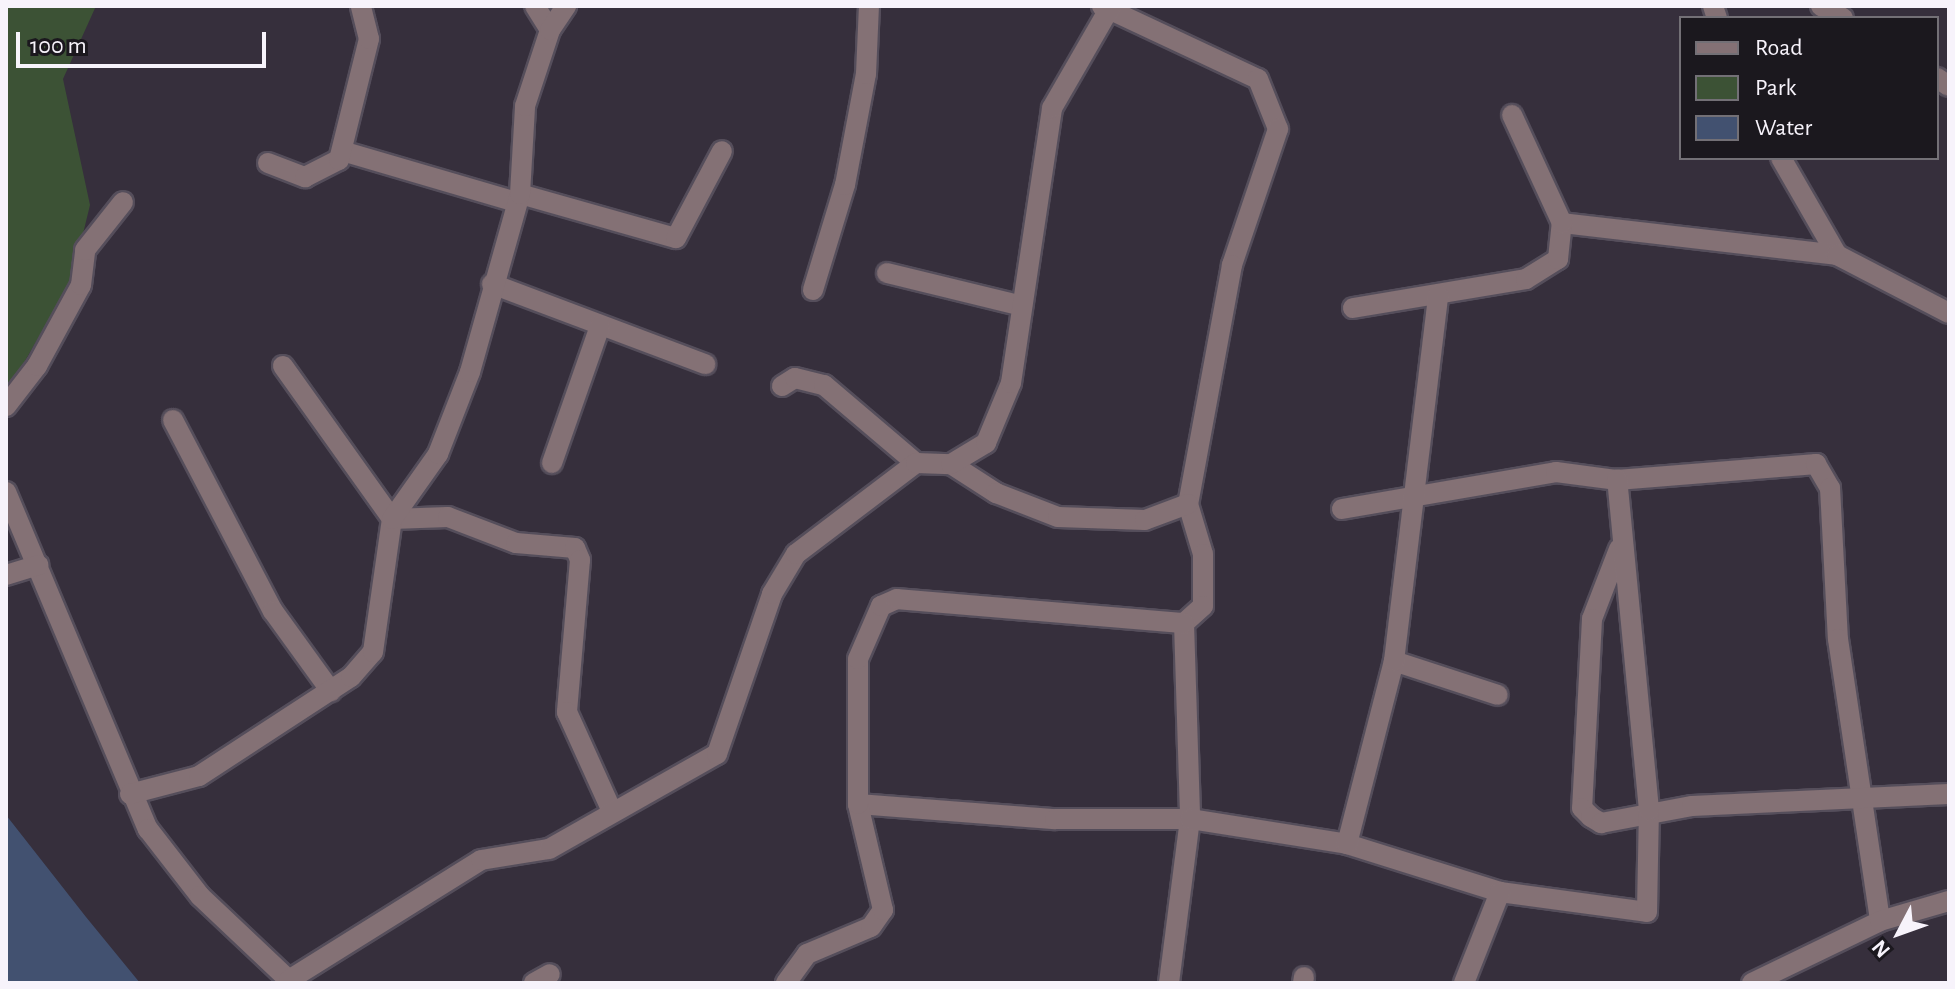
<!DOCTYPE html>
<style>
body{margin:0}
#map{position:relative;width:1955px;height:989px;overflow:hidden;background:#362f3c;font-family:"Alegreya Sans",sans-serif}
div>[style]{position:absolute}
[style*='--x']{left:calc(var(--x)*1px);top:calc(var(--y)*1px);width:calc(var(--w)*1px);rotate:calc(var(--a)*1deg)}
.green>*{inset:0;background:#3c5235}
.water>*{inset:0;background:#425170}
.roads{filter:drop-shadow(2px 0 #554e5b) drop-shadow(-2px 0 #554e5b) drop-shadow(0 2px #554e5b) drop-shadow(0 -2px #554e5b)}
.minor>*{height:20px;margin:-10px;padding:0 10px;transform-origin:10px;border-radius:10px;background:#847175}
span{translate:-50% -50%;white-space:nowrap;text-align:center;line-height:1.15;-webkit-text-stroke:7px #1b181e;paint-order:stroke}
.frame{position:absolute;inset:0;border:8px solid #f7f3fb;pointer-events:none}
.legend{position:absolute;left:1679px;top:16px;width:260px;height:144px;box-sizing:border-box;background:#1b181e;border:2px solid #737076;margin:0;padding:10px 14px;list-style:none;font-size:24px;color:#f7f3fb}
.legend li{display:flex;align-items:center;gap:16px;height:40px}
.legend b{width:40px;border:2px solid #737076}
.north{position:absolute;left:1859px;top:893px;width:80px;height:80px;-webkit-text-stroke:6px #1b181e;paint-order:stroke;rotate:229deg;font-size:22px;font-weight:700;line-height:32px;text-align:center;color:#f7f3fb}
.north::after{content:'';display:block;margin:auto;width:28px;height:36px;background:#f7f3fb;clip-path:polygon(50% 0,100% 100%,50% 72%,0 100%)}
.scale{position:absolute;left:16px;top:32px;width:250px;height:36px;box-sizing:border-box;border:4px solid #f7f3fb;border-top:0;padding-left:10px;font-size:24px;line-height:28px;white-space:nowrap;color:#f7f3fb;-webkit-text-stroke:6px #1b181e;paint-order:stroke}
</style>
<div id="map">
<div class="green">
<i style="clip-path:polygon(6px 6px,96px 6px,63px 79px,90px 205px,72px 279px,6px 394px)"></i>
</div>
<div class="water">
<i style="clip-path:polygon(6px 815px,86px 917px,140px 983px,6px 983px)"></i>
</div>
<div class="roads">
<div class="minor">
<i style="--x:535;--y:6;--w:28;--a:58"></i>
<i style="--x:1102;--y:6;--w:172;--a:25.1"></i>
<i style="--x:1258;--y:79;--w:54;--a:68.2"></i>
<i style="--x:1278;--y:129;--w:144;--a:108.7"></i>
<i style="--x:1232;--y:265;--w:243;--a:100.4"></i>
<i style="--x:1188;--y:504;--w:52;--a:73.3"></i>
<i style="--x:1203;--y:554;--w:52;--a:90"></i>
<i style="--x:1203;--y:606;--w:25;--a:138"></i>
<i style="--x:1184;--y:623;--w:196;--a:88.2"></i>
<i style="--x:1190;--y:819;--w:165;--a:97.3"></i>
<i style="--x:1713;--y:6;--w:13;--a:72"></i>
<i style="--x:1821;--y:6;--w:25;--a:29"></i>
<i style="--x:1937;--y:78;--w:14;--a:34"></i>
<i style="--x:342;--y:151;--w:181;--a:16.3"></i>
<i style="--x:1781;--y:158;--w:112;--a:60"></i>
<i style="--x:268;--y:163;--w:40;--a:21"></i>
<i style="--x:305;--y:177;--w:38;--a:-27"></i>
<i style="--x:339;--y:160;--w:125;--a:-76.1"></i>
<i style="--x:369;--y:39;--w:34;--a:-104"></i>
<i style="--x:520;--y:194;--w:162;--a:15.8"></i>
<i style="--x:676;--y:238;--w:98;--a:-62.1"></i>
<i style="--x:1562;--y:223;--w:277;--a:6.6"></i>
<i style="--x:1837;--y:255;--w:126;--a:27.4"></i>
<i style="--x:887;--y:273;--w:139;--a:13.7"></i>
<i style="--x:492;--y:284;--w:228;--a:20.6"></i>
<i style="--x:813;--y:290;--w:110;--a:-73.1"></i>
<i style="--x:845;--y:185;--w:113;--a:-79.3"></i>
<i style="--x:866;--y:74;--w:68;--a:-87.5"></i>
<i style="--x:1353;--y:308;--w:175;--a:-9.5"></i>
<i style="--x:1526;--y:279;--w:38;--a:-32"></i>
<i style="--x:1558;--y:259;--w:36;--a:-84"></i>
<i style="--x:1562;--y:223;--w:119;--a:-114.8"></i>
<i style="--x:283;--y:366;--w:188;--a:54.5"></i>
<i style="--x:782;--y:386;--w:15;--a:-32"></i>
<i style="--x:795;--y:378;--w:30;--a:14"></i>
<i style="--x:824;--y:385;--w:121;--a:40.3"></i>
<i style="--x:6;--y:406;--w:51;--a:-52.2"></i>
<i style="--x:37;--y:366;--w:92;--a:-61.5"></i>
<i style="--x:81;--y:285;--w:35;--a:-83"></i>
<i style="--x:85;--y:250;--w:61;--a:-51.6"></i>
<i style="--x:173;--y:420;--w:216;--a:62.4"></i>
<i style="--x:273;--y:611;--w:99;--a:54.1"></i>
<i style="--x:552;--y:463;--w:145;--a:-70.7"></i>
<i style="--x:951;--y:464;--w:54;--a:32.8"></i>
<i style="--x:996;--y:493;--w:66;--a:21.2"></i>
<i style="--x:1058;--y:517;--w:87;--a:2"></i>
<i style="--x:1145;--y:520;--w:46;--a:-20.4"></i>
<i style="--x:6;--y:492;--w:366;--a:67.2"></i>
<i style="--x:148;--y:829;--w:85;--a:52.2"></i>
<i style="--x:200;--y:896;--w:127;--a:43.4"></i>
<i style="--x:1342;--y:509;--w:217;--a:-9.8"></i>
<i style="--x:1556;--y:472;--w:62;--a:7.5"></i>
<i style="--x:1617;--y:480;--w:200;--a:-4.6"></i>
<i style="--x:1816;--y:464;--w:28;--a:60"></i>
<i style="--x:1830;--y:488;--w:151;--a:87"></i>
<i style="--x:1838;--y:639;--w:285;--a:81.5"></i>
<i style="--x:392;--y:519;--w:56;--a:-2"></i>
<i style="--x:448;--y:517;--w:73;--a:20.9"></i>
<i style="--x:516;--y:543;--w:59;--a:4.8"></i>
<i style="--x:575;--y:548;--w:13;--a:67"></i>
<i style="--x:580;--y:560;--w:153;--a:94.9"></i>
<i style="--x:567;--y:712;--w:109;--a:65.6"></i>
<i style="--x:1619;--y:549;--w:75;--a:111.1"></i>
<i style="--x:1592;--y:619;--w:189;--a:93"></i>
<i style="--x:1582;--y:808;--w:13;--a:45"></i>
<i style="--x:1591;--y:817;--w:12;--a:31"></i>
<i style="--x:1601;--y:823;--w:93;--a:-10.6"></i>
<i style="--x:1692;--y:806;--w:257;--a:-2.7"></i>
<i style="--x:6;--y:575;--w:34;--a:-17"></i>
<i style="--x:1394;--y:661;--w:109;--a:18.1"></i>
<i style="--x:130;--y:794;--w:71;--a:-14.6"></i>
<i style="--x:199;--y:776;--w:181;--a:-33.1"></i>
<i style="--x:351;--y:677;--w:33;--a:-49"></i>
<i style="--x:373;--y:652;--w:134;--a:-81.9"></i>
<i style="--x:392;--y:519;--w:80;--a:-54.7"></i>
<i style="--x:438;--y:454;--w:88;--a:-68.7"></i>
<i style="--x:470;--y:372;--w:185;--a:-74.3"></i>
<i style="--x:520;--y:194;--w:88;--a:-86.7"></i>
<i style="--x:525;--y:106;--w:80;--a:-71.8"></i>
<i style="--x:550;--y:30;--w:29;--a:-56"></i>
<i style="--x:858;--y:804;--w:198;--a:4.4"></i>
<i style="--x:1055;--y:819;--w:135;--a:0"></i>
<i style="--x:1190;--y:819;--w:159;--a:9"></i>
<i style="--x:1347;--y:844;--w:160;--a:17.4"></i>
<i style="--x:1500;--y:892;--w:148;--a:7.7"></i>
<i style="--x:1647;--y:912;--w:102;--a:-88.9"></i>
<i style="--x:1649;--y:810;--w:332;--a:-95.5"></i>
<i style="--x:1347;--y:844;--w:189;--a:-75.6"></i>
<i style="--x:1394;--y:661;--w:369;--a:-83.1"></i>
<i style="--x:289;--y:980;--w:226;--a:-32"></i>
<i style="--x:481;--y:860;--w:69;--a:-9.2"></i>
<i style="--x:549;--y:849;--w:193;--a:-29.5"></i>
<i style="--x:717;--y:754;--w:169;--a:-71"></i>
<i style="--x:772;--y:594;--w:47;--a:-59"></i>
<i style="--x:796;--y:554;--w:151;--a:-37.2"></i>
<i style="--x:916;--y:463;--w:35;--a:2"></i>
<i style="--x:951;--y:464;--w:41;--a:-31"></i>
<i style="--x:986;--y:443;--w:65;--a:-67.4"></i>
<i style="--x:1011;--y:383;--w:278;--a:-81.5"></i>
<i style="--x:1052;--y:108;--w:118;--a:-60"></i>
<i style="--x:534;--y:983;--w:18;--a:-29"></i>
<i style="--x:786;--y:983;--w:36;--a:-54"></i>
<i style="--x:807;--y:954;--w:69;--a:-22.9"></i>
<i style="--x:871;--y:927;--w:21;--a:-55"></i>
<i style="--x:883;--y:910;--w:109;--a:-103.3"></i>
<i style="--x:858;--y:804;--w:145;--a:-90"></i>
<i style="--x:858;--y:659;--w:58;--a:-66.5"></i>
<i style="--x:881;--y:606;--w:17;--a:-24"></i>
<i style="--x:897;--y:599;--w:288;--a:4.8"></i>
<i style="--x:1303;--y:983;--w:6;--a:-81"></i>
<i style="--x:1464;--y:983;--w:98;--a:-68.4"></i>
<i style="--x:1752;--y:983;--w:142;--a:-25.8"></i>
<i style="--x:1880;--y:921;--w:72;--a:-16.2"></i>
</div>
</div>
<div class="frame"></div>
<ul class="legend">
<li><b style="height:10px;background:#847175"></b>Road</li>
<li><b style="height:22px;background:#3c5235"></b>Park</li>
<li><b style="height:22px;background:#425170"></b>Water</li>
</ul>
<div class="north">N</div>
<div class="scale">100 m</div>
</div>
